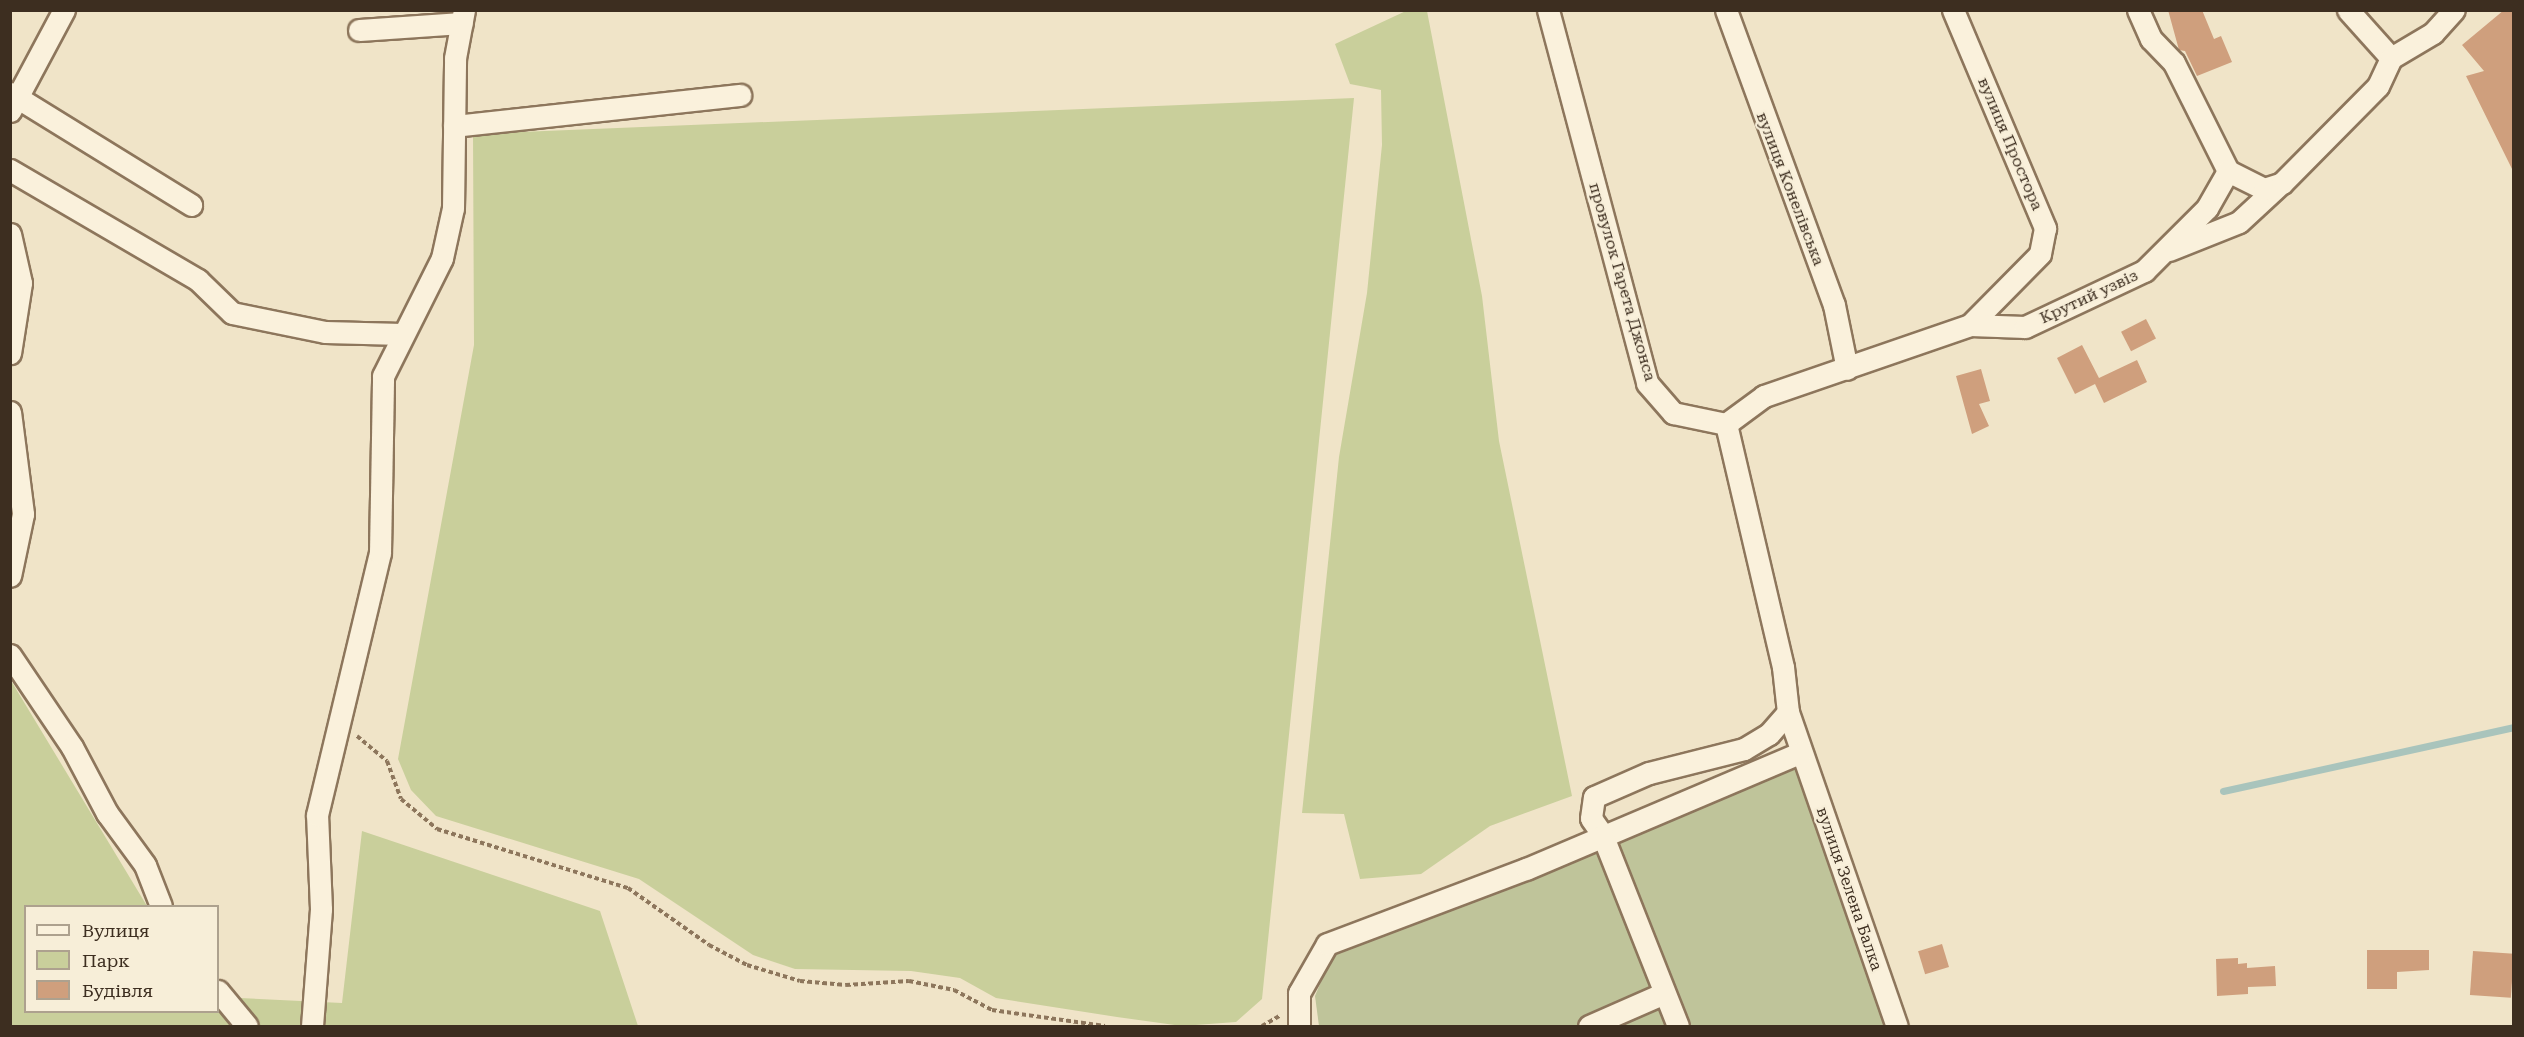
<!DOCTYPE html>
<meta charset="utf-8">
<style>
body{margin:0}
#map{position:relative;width:2524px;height:1037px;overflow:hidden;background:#f0e4c8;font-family:"Roboto Serif",serif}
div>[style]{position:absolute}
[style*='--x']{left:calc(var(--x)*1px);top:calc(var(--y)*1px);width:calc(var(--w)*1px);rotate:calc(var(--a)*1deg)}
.green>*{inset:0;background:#c9cf9b}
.cemetery>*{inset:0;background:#bfc49a}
.stream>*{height:7px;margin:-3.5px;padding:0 3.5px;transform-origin:3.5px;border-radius:3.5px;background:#a9c4bc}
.building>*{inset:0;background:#cf9f7d;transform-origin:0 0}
.path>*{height:4px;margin-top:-2px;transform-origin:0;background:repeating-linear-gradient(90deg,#8d765c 0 4.5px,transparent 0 7.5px)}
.roads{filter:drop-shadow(2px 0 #8d765c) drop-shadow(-2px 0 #8d765c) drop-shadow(0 2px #8d765c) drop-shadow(0 -2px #8d765c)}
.minor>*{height:21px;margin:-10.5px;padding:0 10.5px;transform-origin:10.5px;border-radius:10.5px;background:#faf1dc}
span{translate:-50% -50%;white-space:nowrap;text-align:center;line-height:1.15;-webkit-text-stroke:4.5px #f7eed8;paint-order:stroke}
.street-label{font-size:16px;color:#3d2e20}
.frame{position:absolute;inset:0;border:12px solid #3d2e20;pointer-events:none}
.legend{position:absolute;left:24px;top:905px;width:195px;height:108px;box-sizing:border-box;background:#f7eed8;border:2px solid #ada18e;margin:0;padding:8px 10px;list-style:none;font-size:18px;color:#3d2e20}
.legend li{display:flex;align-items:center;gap:12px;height:30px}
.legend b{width:30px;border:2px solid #ada18e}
</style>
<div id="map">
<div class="green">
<i style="clip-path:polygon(1408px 10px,1427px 11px,1482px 296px,1499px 441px,1572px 796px,1490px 826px,1421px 874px,1360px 879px,1344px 814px,1302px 813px,1339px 457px,1367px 293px,1382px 145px,1381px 90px,1350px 84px,1335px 44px)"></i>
<i style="clip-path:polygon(1354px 98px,1262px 999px,1236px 1022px,1182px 1026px,1117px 1017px,996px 998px,960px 978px,911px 971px,795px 969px,753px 955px,639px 879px,436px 816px,411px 790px,398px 759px,474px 345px,473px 134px)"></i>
<i style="clip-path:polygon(10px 679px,147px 906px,26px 906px,26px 1012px,218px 1012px,218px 997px,342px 1003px,362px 831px,600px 911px,638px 1026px,11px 1026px)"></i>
</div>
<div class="cemetery">
<i style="clip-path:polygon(1795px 761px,1888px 1026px,1319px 1026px,1315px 996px,1334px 950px)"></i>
</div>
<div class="stream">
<i style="--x:2223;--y:791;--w:298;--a:-12.4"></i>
</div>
<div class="building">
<i style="clip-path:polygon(2168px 10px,2202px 10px,2214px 39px,2221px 36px,2232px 62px,2197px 76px,2185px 51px,2179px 50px)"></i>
<i style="clip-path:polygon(2504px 10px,2514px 10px,2514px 173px,2466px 76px,2484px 71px,2462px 45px)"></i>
<i style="left:2146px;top:319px;width:22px;height:28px;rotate:63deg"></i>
<i style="clip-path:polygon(2082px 345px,2099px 378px,2137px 360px,2147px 382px,2104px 403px,2095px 384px,2075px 394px,2057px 358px)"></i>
<i style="clip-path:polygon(1981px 369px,1990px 401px,1979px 404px,1989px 426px,1972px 434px,1956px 376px)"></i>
<i style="left:1942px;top:944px;width:24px;height:25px;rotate:73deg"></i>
<i style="clip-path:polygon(2367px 950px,2429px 950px,2429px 970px,2397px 972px,2397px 989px,2367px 989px)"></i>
<i style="left:2473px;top:951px;width:41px;height:44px;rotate:4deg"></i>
<i style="clip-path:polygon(2238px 958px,2238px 964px,2247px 963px,2247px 968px,2275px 966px,2276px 986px,2248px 987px,2248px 994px,2217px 996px,2216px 959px)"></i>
</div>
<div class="path">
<i style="--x:357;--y:736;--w:39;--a:40"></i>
<i style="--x:387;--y:761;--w:40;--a:69.8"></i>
<i style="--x:401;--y:799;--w:47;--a:39.8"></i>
<i style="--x:437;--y:829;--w:200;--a:17.2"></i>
<i style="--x:628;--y:888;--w:99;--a:35.1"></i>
<i style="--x:709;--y:945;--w:43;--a:27.8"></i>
<i style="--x:747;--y:965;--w:55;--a:16.8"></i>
<i style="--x:800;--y:981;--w:46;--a:5"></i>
<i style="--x:846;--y:985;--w:63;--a:-3.6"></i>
<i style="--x:909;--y:981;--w:46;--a:11.3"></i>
<i style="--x:954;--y:990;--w:43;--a:27.8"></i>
<i style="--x:992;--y:1010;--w:114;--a:8.1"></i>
<i style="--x:1262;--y:1026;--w:20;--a:-30"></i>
</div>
<div class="roads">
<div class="minor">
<i style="--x:1548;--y:10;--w:386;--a:75.1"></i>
<i style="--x:1647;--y:383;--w:40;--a:49"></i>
<i style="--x:1673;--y:413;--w:54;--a:11.7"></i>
<i style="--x:1726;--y:10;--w:314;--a:69.9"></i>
<i style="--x:1834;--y:305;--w:65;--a:78.5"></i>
<i style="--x:1953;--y:10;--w:237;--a:67.1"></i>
<i style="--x:2045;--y:228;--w:26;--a:101"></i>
<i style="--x:2040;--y:254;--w:100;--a:134.6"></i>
<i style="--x:2138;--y:10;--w:32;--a:66"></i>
<i style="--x:2151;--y:39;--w:33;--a:46"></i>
<i style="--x:2174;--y:63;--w:121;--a:63.4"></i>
<i style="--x:2348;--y:10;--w:64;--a:48.1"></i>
<i style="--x:359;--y:30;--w:103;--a:-3.9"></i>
<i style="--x:10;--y:93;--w:213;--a:31.7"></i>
<i style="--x:10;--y:111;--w:115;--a:-61.9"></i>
<i style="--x:454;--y:126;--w:288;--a:-6.2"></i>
<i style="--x:10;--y:170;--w:218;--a:30.3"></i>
<i style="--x:198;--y:280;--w:47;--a:44.1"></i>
<i style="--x:232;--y:313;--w:95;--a:11.5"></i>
<i style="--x:325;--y:332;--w:77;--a:1.5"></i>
<i style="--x:10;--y:234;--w:50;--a:77.3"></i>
<i style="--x:21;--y:283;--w:71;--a:98.9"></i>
<i style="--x:2169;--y:250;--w:75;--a:-21.8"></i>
<i style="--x:2239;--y:222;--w:56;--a:-42.8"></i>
<i style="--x:10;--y:412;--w:103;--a:82.7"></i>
<i style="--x:23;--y:514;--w:63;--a:101.8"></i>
<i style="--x:1726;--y:424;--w:47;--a:-36.4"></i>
<i style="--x:1764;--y:396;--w:218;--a:-19"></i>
<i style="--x:1970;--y:325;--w:55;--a:2.1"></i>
<i style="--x:2025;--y:327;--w:132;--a:-25.2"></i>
<i style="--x:2144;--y:271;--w:89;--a:-45"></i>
<i style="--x:2207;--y:208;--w:43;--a:-60.4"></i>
<i style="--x:2228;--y:171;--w:40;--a:26.6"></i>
<i style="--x:2264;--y:189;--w:19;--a:-18"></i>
<i style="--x:2282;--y:183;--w:136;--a:-45.3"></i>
<i style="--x:2378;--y:86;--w:31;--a:-65"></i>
<i style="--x:2391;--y:58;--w:49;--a:-30.8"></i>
<i style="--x:2433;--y:33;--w:31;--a:-48"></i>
<i style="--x:1726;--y:424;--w:250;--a:76.8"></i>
<i style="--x:1783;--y:667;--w:45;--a:83.7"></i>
<i style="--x:1788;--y:712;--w:332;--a:70.9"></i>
<i style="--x:10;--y:655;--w:111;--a:56"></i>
<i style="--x:72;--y:747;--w:75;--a:62.1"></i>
<i style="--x:107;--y:813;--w:64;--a:53.8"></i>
<i style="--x:145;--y:865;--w:44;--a:68.7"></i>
<i style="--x:218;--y:991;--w:45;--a:50.4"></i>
<i style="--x:312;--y:1026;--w:117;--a:-85.6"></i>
<i style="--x:321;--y:909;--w:94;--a:-92.4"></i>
<i style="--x:317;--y:815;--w:269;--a:-76.5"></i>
<i style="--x:380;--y:553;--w:177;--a:-89"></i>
<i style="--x:383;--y:376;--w:132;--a:-63.4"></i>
<i style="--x:442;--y:258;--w:51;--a:-77.6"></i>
<i style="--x:453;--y:208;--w:150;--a:-89.2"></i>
<i style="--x:455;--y:58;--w:49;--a:-79.4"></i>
<i style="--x:1299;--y:1026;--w:33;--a:-90"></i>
<i style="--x:1299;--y:993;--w:56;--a:-60.3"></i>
<i style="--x:1327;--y:944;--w:213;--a:-20.7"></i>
<i style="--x:1526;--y:869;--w:299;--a:-23"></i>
<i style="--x:1589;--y:1026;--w:82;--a:-23.7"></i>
<i style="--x:1678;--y:1026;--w:206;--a:-111.6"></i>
<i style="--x:1602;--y:834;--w:19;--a:-125"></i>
<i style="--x:1591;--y:818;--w:21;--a:-82"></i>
<i style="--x:1594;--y:797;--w:60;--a:-23.6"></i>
<i style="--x:1649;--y:773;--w:98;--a:-14.2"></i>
<i style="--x:1744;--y:749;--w:29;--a:-31"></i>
<i style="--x:1769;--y:734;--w:29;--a:-49"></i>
</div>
</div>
<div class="street-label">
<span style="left:2010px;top:144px;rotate:67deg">вулиця Простора</span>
<span style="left:1790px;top:189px;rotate:69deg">вулиця Конелівська</span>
<span style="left:1622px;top:282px;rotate:74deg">провулок Гарета Джонса</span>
<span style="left:2089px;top:297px;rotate:-25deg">Крутий узвіз</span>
<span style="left:1849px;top:889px;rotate:71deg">вулиця Зелена Балка</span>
</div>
<div class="frame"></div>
<ul class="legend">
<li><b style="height:8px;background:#faf1dc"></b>Вулиця</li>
<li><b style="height:16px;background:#c9cf9b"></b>Парк</li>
<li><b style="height:16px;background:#cf9f7d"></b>Будівля</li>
</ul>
</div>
